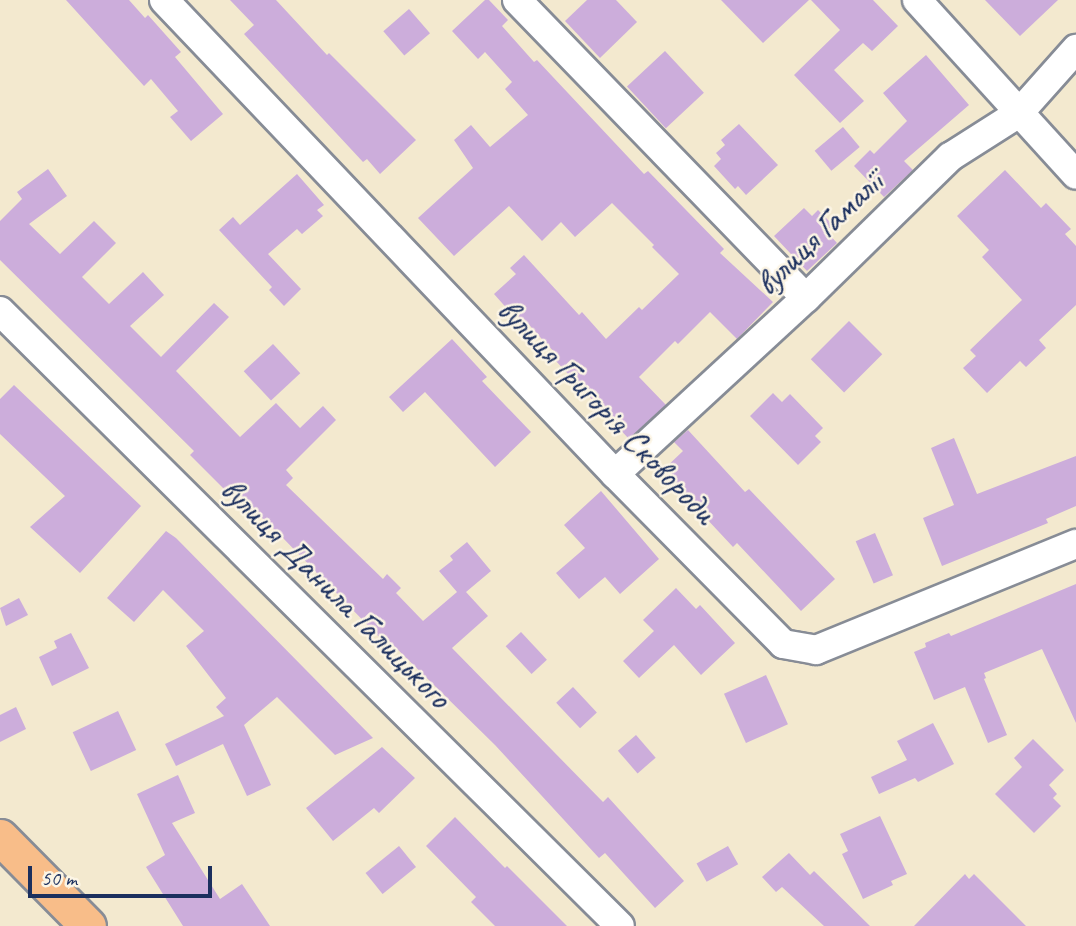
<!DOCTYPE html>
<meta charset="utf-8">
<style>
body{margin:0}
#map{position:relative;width:1076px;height:926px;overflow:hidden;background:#f3e9cf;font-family:Caveat,sans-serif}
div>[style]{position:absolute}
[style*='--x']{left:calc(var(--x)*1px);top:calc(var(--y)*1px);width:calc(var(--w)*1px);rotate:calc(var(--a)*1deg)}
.building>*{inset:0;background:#ccaddb;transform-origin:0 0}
.roads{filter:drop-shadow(2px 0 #878c96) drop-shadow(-2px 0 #878c96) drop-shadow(0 2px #878c96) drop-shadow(0 -2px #878c96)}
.minor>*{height:28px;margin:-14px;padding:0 14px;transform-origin:14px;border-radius:14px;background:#fff}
.major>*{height:35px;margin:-17.5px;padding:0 17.5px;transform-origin:17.5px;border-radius:17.5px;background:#f8bd89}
span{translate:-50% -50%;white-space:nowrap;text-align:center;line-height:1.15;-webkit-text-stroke:5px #fcf5e5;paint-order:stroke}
.street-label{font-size:35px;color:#1b2f5e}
.scale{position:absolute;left:28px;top:866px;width:184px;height:32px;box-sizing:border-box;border:4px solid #1b2f5e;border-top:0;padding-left:9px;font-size:21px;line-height:24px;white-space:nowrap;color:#1b2f5e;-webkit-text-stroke:5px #fcf5e5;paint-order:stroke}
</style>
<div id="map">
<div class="building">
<i style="clip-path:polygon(66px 0,129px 0,145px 18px,148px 15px,181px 52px,175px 57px,223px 114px,191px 141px,170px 117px,178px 111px,151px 79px,144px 86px)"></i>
<i style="clip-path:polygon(230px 0,276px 0,327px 55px,329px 53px,416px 140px,380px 174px,367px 159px,363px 162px,244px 34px,254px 25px)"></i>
<i style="clip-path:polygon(485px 0,489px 0,508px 20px,502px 26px,534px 62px,537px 60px,644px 174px,648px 171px,724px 249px,720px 253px,773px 302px,737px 339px,710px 312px,678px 344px,675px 341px,639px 377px,666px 405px,629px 439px,555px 360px,558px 356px,540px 337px,523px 318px,519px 322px,494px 294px,516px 274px,510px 268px,524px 255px,579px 315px,582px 312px,606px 339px,639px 307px,642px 310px,679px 274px,652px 247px,654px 245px,612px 203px,575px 237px,561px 222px,542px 241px,509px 206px,454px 256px,418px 218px,473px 168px,454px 140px,471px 125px,490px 147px,528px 115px,505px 89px,512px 82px,485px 52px,478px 59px,452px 31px)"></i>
<i style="clip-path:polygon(587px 0,616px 0,637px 22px,600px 58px,565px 21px)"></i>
<i style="clip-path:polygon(721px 0,809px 0,763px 43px)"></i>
<i style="clip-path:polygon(811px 0,873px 0,898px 26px,872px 51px,863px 43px,834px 70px,864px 101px,840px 123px,794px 75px,840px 30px)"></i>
<i style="clip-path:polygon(985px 0,1058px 0,1020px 36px)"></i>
<i style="left:409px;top:9px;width:32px;height:34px;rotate:49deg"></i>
<i style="left:665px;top:51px;width:57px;height:52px;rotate:47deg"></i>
<i style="clip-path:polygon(926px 55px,969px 105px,904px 161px,913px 170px,884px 197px,854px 166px,870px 150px,874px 154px,907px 121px,883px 93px)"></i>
<i style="clip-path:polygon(739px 124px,778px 165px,746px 195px,738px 186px,735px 189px,714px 166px,721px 159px,716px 153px,725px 145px,721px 140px)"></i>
<i style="left:843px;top:127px;width:26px;height:37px;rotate:50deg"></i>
<i style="clip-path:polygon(48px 169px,67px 196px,29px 224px,60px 254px,94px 221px,116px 243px,82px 277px,109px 304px,143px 272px,164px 295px,130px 326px,161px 357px,214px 303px,229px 317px,176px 371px,240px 437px,276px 403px,300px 428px,323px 406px,336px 420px,286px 470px,293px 478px,286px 485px,383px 579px,387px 574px,401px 588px,396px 593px,423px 621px,457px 592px,439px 571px,453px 560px,450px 556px,467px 542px,491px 571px,466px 592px,488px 616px,452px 648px,603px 802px,608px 797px,684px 881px,655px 908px,605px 853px,599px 858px,495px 745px,386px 638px,383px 641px,282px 537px,229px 487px,226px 491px,190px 455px,194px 451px,0 260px,0 221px,22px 199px,17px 192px)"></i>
<i style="clip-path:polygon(1005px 170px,1041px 208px,1046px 203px,1071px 229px,1065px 234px,1076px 246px,1076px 305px,1039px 340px,1046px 348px,1026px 367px,1020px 361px,987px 393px,963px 368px,976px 356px,970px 350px,1022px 300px,982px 257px,989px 250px,957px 216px)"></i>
<i style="clip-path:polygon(297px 174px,324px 205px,317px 210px,323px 216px,302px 234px,297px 229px,268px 254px,301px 289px,284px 306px,269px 290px,272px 287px,219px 230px,233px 217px,240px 225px)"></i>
<i style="clip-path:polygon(804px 208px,812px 216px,818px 210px,833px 225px,826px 231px,837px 243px,807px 271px,774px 236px)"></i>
<i style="left:849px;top:321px;width:47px;height:54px;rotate:45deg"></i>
<i style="clip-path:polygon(452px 339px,487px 377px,482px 381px,531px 432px,495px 467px,425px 392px,403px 412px,389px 397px)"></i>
<i style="left:273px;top:344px;width:40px;height:40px;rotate:47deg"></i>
<i style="clip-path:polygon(14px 385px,141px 506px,80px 573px,30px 527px,65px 496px,0 434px,0 399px)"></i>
<i style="clip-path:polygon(773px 393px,782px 402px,790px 394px,823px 428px,815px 436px,821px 442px,798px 465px,750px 416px)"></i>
<i style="clip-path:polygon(688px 430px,745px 492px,749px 489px,835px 579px,801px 611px,737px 543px,733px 547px,662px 471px,683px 451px,674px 442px)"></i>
<i style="clip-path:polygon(954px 438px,977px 494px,1076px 456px,1076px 506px,1046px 519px,1048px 523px,942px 566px,923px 518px,954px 505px,931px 448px)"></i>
<i style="clip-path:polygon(601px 491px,659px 559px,620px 594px,605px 577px,579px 599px,556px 573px,585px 548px,564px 525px)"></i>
<i style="clip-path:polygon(166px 531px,176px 538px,373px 738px,335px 755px,277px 697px,244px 725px,271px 785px,247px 796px,223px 744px,176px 766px,165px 744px,224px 716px,216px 707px,226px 698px,186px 646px,204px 631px,163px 590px,134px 622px,107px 598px)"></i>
<i style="left:875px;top:533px;width:46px;height:21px;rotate:67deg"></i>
<i style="clip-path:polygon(1076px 584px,1076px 723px,1042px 649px,984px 673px,986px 678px,984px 679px,1007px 735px,988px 743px,965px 687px,934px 700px,914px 652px,926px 647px,925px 643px,949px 633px,951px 636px)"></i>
<i style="clip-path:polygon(676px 588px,696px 609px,700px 605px,735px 643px,701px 675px,674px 645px,639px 678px,623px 661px,654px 631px,643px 620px)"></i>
<i style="clip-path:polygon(19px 598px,28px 615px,6px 626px,0 608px)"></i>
<i style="left:521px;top:632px;width:38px;height:21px;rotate:47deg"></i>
<i style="clip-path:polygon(71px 633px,89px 668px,52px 686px,39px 657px,57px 648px,54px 641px)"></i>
<i style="left:766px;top:675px;width:54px;height:46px;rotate:66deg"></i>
<i style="left:573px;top:687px;width:35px;height:23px;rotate:47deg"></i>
<i style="clip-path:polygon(16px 707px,26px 729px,0 742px,0 715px)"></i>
<i style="left:118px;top:711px;width:43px;height:50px;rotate:65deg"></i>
<i style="clip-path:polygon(933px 723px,954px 764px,918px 782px,915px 778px,879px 794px,871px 777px,907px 760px,897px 741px)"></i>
<i style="left:636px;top:735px;width:30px;height:24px;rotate:49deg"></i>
<i style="clip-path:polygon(1033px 739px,1064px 770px,1049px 785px,1057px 794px,1053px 798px,1061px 806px,1034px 833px,995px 794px,1022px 767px,1014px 758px)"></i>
<i style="clip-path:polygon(382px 747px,415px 778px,379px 813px,374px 808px,333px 841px,306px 808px)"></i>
<i style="clip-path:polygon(178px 775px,195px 813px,172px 823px,220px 899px,242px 884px,270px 926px,183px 926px,146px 867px,165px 855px,137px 794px)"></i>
<i style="clip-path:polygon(880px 816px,907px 874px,891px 881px,893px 885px,863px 899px,842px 854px,848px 851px,840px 834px)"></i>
<i style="clip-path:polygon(455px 817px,505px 868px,507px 866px,567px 926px,495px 926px,471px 902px,476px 897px,426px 846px)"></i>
<i style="left:399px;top:846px;width:27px;height:43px;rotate:51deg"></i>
<i style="left:728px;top:846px;width:21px;height:36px;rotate:61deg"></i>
<i style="clip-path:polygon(789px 853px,810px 875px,814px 871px,870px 926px,824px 926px,782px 887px,776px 892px,762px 877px)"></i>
<i style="clip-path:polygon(965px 874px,969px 879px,974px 874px,1026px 926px,914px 926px)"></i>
</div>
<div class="roads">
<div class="minor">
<i style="--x:164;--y:0;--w:654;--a:46.42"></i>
<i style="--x:615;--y:474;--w:239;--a:45.3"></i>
<i style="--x:783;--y:644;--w:34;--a:10"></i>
<i style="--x:816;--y:650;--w:281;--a:-22.2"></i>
<i style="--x:517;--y:0;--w:415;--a:45.9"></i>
<i style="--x:917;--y:0;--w:236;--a:47.7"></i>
<i style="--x:0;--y:311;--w:873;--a:44.77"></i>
<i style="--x:615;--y:474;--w:260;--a:-42.7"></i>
<i style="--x:806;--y:298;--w:202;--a:-44.4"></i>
<i style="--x:950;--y:157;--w:82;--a:-32.5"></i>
<i style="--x:1019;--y:113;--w:86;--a:-48.3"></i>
</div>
<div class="major">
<i style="--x:0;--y:837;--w:125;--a:45.3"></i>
</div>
</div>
<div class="street-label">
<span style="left:819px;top:233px;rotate:-44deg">вулиця Гамалії</span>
<span style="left:607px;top:411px;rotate:46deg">вулиця Григорія Сковороди</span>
<span style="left:336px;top:593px;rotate:45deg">вулиця Данила Галицького</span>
</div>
<div class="scale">50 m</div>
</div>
